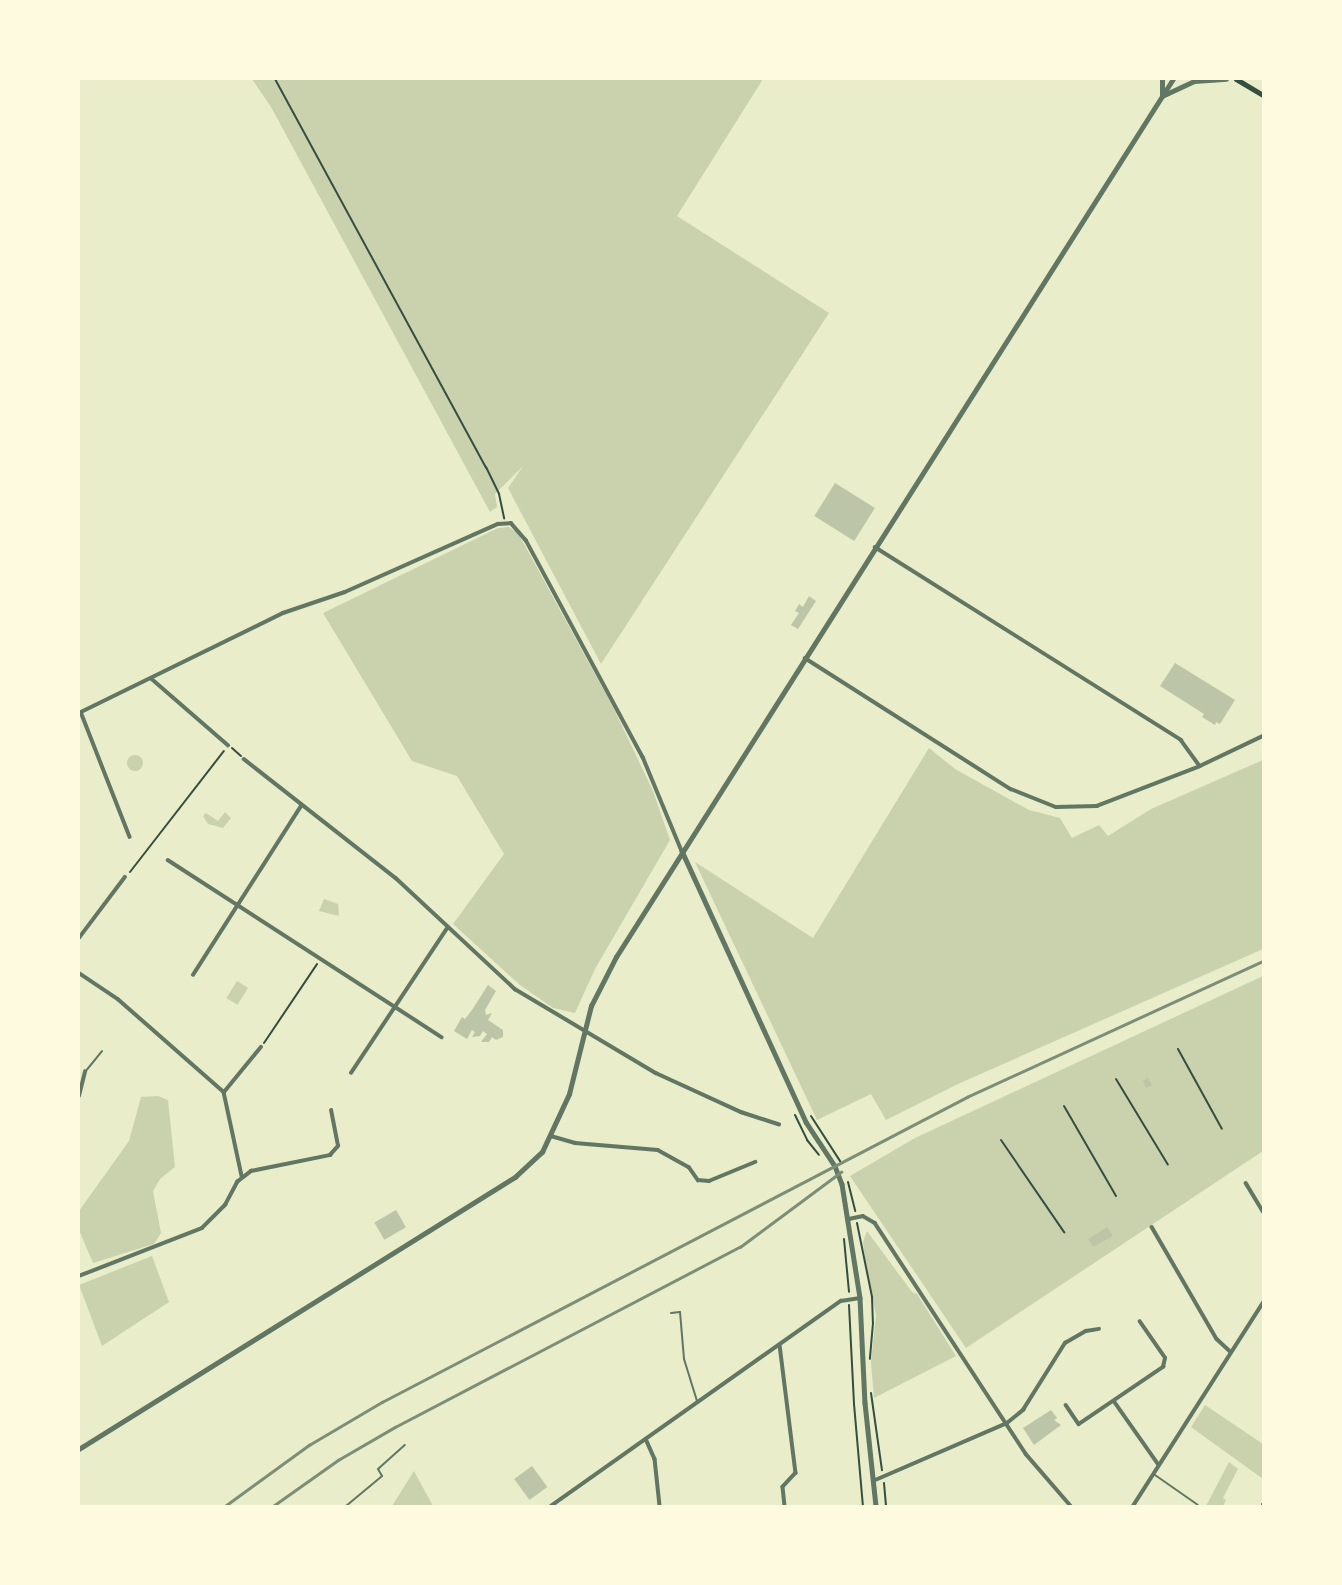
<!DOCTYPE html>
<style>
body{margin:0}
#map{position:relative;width:1342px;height:1585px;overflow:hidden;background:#e9edc9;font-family:"IBM Plex Sans",sans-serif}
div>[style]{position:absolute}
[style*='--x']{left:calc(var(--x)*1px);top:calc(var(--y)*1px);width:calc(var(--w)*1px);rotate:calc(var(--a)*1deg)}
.green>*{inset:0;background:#cad2ad;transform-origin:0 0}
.round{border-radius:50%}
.building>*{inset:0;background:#bcc5a7;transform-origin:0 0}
.path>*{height:2px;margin:-1px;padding:0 1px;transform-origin:1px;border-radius:1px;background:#344e41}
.service>*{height:2px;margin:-1px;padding:0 1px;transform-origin:1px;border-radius:1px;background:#617663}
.minor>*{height:3.5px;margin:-1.75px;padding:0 1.75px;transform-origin:1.75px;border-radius:1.75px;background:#617663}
.tertiary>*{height:4.5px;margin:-2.25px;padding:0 2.25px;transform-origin:2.25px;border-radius:2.25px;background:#617663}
.secondary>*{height:5px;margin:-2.5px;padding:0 2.5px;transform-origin:2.5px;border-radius:2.5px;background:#344e41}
.rail>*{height:2.5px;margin:-1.25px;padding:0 1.25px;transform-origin:1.25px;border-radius:1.25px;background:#7c8e77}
span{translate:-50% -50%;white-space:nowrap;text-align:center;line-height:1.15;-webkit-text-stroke:7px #fefae0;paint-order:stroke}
.frame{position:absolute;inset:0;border:80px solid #fefae0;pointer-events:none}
</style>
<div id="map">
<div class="green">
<i style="clip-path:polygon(252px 79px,763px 79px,677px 216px,829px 313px,601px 664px,508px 488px,523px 466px,495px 494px,497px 507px,490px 512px,271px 107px)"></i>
<i style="clip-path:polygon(509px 527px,518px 533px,613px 707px,653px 791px,670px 840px,595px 969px,575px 1013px,553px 1008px,520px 985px,453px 924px,504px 854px,457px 776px,412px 761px,323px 613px,498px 528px)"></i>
<i style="clip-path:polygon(929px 748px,955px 769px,1029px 810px,1060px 818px,1072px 838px,1099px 825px,1108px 836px,1151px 809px,1263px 760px,1263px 949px,958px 1084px,886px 1120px,871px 1094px,817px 1120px,695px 862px,813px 938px)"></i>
<i class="round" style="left:127px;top:755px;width:16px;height:16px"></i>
<i style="clip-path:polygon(225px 812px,231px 818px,223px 828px,208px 824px,203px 816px,206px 813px,218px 821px)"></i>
<i style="clip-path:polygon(324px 899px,338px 904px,339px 916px,319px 911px)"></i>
<i style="clip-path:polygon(1263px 976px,1263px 1151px,966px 1348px,850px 1176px,915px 1138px)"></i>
<i style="left:237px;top:981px;width:13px;height:20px;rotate:32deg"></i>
<i style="clip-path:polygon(158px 1096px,168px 1100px,175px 1167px,160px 1179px,153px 1191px,161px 1233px,154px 1244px,93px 1263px,79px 1230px,79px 1211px,129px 1141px,141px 1097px)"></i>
<i style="clip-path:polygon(867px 1231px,912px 1292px,917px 1294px,956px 1356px,874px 1398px,871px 1362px,876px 1315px,866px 1268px,863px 1242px)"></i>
<i style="clip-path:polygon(152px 1256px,169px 1302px,102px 1346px,79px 1285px)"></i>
<i style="clip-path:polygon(1205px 1405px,1263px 1444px,1263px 1479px,1191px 1427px)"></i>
<i style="clip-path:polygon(1229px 1462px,1238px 1469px,1223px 1498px,1226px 1500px,1223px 1506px,1206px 1506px)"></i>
<i style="clip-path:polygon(414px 1471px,433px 1506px,392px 1506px)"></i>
</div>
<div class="building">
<i style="left:835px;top:483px;width:47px;height:39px;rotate:32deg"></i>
<i style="clip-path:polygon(809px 596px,816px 601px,798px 629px,791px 625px,799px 613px,795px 611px,799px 604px,803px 607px)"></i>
<i style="clip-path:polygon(1175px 663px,1235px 700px,1220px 724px,1216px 722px,1215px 725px,1202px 717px,1204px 714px,1160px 686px)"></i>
<i style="clip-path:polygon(488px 985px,496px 991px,485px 1010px,486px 1015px,492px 1013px,488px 1020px,503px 1030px,503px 1037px,496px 1040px,492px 1037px,489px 1042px,481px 1042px,487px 1034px,483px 1031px,480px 1036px,472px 1037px,475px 1032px,472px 1030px,467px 1039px,454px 1031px,462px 1017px,465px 1019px,472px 1010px)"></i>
<i style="clip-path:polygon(1148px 1078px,1152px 1085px,1146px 1088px,1143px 1081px)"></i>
<i style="left:396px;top:1210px;width:20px;height:25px;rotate:60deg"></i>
<i style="clip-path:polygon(1107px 1227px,1113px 1236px,1093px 1247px,1088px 1239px)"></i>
<i style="clip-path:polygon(1051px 1410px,1057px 1418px,1054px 1420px,1061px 1425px,1034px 1445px,1023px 1428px)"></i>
<i style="left:532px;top:1466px;width:26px;height:22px;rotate:54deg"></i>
</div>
<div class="path">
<i style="--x:275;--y:79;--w:442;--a:61.5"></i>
<i style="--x:486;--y:467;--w:30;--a:64"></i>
<i style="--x:499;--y:494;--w:25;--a:78"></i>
<i style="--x:232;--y:748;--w:12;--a:42"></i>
<i style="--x:130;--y:872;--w:153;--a:-52.2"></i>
<i style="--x:264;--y:1043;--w:95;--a:-56.1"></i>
<i style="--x:1178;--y:1049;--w:91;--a:61.2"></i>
<i style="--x:1116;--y:1079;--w:100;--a:58.8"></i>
<i style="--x:1064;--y:1106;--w:104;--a:60"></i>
<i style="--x:795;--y:1115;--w:28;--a:64"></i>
<i style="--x:807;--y:1140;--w:19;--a:51"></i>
<i style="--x:811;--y:1116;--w:54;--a:57.2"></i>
<i style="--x:1001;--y:1140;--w:112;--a:55.6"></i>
<i style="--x:848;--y:1182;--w:30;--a:76"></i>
<i style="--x:857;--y:1223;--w:76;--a:78.5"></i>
<i style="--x:872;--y:1297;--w:26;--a:88"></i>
<i style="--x:873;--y:1323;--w:36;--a:95"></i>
<i style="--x:844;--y:1239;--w:53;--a:84.6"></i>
<i style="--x:849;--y:1305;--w:99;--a:87.1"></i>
<i style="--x:854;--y:1404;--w:102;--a:85"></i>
<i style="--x:871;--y:1393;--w:78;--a:81.9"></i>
<i style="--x:884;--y:1483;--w:23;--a:85"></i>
</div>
<div class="service">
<i style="--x:85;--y:1072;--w:27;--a:-51"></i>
<i style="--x:671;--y:1313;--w:9;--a:-6"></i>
<i style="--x:680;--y:1312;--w:47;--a:85.1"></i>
<i style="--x:684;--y:1359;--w:44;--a:72.8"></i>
<i style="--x:1155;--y:1475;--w:52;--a:34.9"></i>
<i style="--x:346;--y:1506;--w:47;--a:-39.8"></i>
<i style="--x:382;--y:1476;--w:8;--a:-120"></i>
<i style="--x:378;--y:1469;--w:36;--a:-42"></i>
</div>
<div class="minor">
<i style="--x:875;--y:547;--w:362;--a:32.2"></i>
<i style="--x:1181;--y:740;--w:32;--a:54"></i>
<i style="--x:805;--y:658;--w:244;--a:32.5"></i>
<i style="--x:1011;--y:789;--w:48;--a:21.8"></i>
<i style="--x:1056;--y:807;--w:41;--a:-1.4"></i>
<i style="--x:1097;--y:806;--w:110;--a:-21.2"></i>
<i style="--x:1200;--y:766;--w:70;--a:-25.5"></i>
<i style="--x:152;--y:679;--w:101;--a:41"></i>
<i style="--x:81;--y:712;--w:134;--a:68.6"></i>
<i style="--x:79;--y:713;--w:227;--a:-26.1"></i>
<i style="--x:283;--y:613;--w:65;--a:-18.7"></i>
<i style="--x:345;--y:592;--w:167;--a:-24"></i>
<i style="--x:498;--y:524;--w:13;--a:-4"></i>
<i style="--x:511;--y:523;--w:23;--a:49"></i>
<i style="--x:526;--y:540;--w:247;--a:61.7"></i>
<i style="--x:643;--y:757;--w:102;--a:67.5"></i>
<i style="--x:244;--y:759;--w:193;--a:38.1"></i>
<i style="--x:396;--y:878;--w:163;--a:43"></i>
<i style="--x:515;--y:989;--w:164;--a:30.8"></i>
<i style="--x:656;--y:1073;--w:94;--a:24.6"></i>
<i style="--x:741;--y:1112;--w:40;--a:18"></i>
<i style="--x:168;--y:860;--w:326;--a:32.9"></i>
<i style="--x:79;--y:938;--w:76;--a:-53"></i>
<i style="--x:79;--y:973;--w:47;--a:33.7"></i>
<i style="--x:118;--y:999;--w:141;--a:41.3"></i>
<i style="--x:224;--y:1092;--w:86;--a:77.9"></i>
<i style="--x:193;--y:975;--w:201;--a:-57.4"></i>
<i style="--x:351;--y:1073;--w:175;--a:-56.4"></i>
<i style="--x:224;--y:1092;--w:58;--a:-50.6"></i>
<i style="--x:79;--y:1096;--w:25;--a:-76"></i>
<i style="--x:551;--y:1136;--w:25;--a:16"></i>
<i style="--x:575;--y:1143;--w:83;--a:4.8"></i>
<i style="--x:658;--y:1150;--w:35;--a:29"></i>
<i style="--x:689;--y:1167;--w:16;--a:55"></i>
<i style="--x:698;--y:1180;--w:11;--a:5"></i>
<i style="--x:709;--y:1181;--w:50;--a:-22.4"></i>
<i style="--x:1246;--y:1183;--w:33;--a:59"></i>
<i style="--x:849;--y:1219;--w:14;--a:-12"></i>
<i style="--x:863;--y:1216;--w:14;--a:30"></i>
<i style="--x:875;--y:1223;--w:276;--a:56.8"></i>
<i style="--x:1026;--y:1454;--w:69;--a:49.1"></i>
<i style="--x:1152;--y:1227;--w:129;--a:59.9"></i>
<i style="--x:1217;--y:1339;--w:19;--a:43"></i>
<i style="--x:79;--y:1276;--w:132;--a:-21.3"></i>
<i style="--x:202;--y:1228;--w:33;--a:-45"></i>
<i style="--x:225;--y:1205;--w:26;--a:-62"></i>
<i style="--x:237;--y:1182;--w:18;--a:-38"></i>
<i style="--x:251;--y:1171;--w:81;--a:-11.4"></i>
<i style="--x:330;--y:1155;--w:12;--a:-48"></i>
<i style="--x:338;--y:1146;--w:36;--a:-101"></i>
<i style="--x:780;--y:1345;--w:129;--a:82.9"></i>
<i style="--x:796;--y:1473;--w:19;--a:133"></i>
<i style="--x:783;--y:1487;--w:19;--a:84"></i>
<i style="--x:1114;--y:1401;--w:78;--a:54.9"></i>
<i style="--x:1066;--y:1405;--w:23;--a:56"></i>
<i style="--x:1079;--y:1424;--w:102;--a:-34.2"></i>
<i style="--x:1163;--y:1367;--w:9;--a:-77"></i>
<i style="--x:1165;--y:1358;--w:44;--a:-124.8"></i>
<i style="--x:646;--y:1439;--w:22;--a:66"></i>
<i style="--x:655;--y:1459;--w:47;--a:83.9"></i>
<i style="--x:873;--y:1481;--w:146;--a:-23.4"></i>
<i style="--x:1007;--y:1423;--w:21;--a:-39"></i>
<i style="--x:1023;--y:1410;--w:79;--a:-57.9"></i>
<i style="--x:1065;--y:1343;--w:24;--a:-30"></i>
<i style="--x:1086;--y:1331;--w:13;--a:-9"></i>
<i style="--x:551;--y:1506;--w:355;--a:-35.3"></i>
<i style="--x:841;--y:1301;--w:19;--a:-9"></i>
<i style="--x:1133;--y:1506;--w:241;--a:-57.4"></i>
<i style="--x:1263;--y:1506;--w:1;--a:-90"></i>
</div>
<div class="tertiary">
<i style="--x:1162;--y:95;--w:16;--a:-90"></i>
<i style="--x:1162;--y:96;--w:35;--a:-25"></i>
<i style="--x:1194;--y:81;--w:32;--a:-4"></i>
<i style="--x:682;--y:851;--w:298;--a:65.4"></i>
<i style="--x:806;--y:1122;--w:53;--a:56.6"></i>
<i style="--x:835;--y:1166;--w:19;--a:69"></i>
<i style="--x:842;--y:1184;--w:115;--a:81"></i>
<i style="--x:860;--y:1298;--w:105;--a:87.3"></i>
<i style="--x:865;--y:1403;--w:104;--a:83.9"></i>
<i style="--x:79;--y:1449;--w:514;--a:-31.96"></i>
<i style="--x:515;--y:1177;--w:37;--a:-43"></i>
<i style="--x:542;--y:1152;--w:64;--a:-65"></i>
<i style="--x:569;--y:1094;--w:91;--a:-76"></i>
<i style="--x:591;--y:1006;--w:55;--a:-63"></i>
<i style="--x:616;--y:957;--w:1040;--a:-57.61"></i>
</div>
<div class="secondary">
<i style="--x:1236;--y:79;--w:31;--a:31"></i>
</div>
<div class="rail">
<i style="--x:225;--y:1506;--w:104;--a:-36"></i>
<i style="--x:309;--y:1445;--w:85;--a:-30.5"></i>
<i style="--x:382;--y:1402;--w:660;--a:-27.54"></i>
<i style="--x:967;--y:1097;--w:326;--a:-24.7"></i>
<i style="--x:273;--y:1506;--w:80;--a:-35.3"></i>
<i style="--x:338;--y:1460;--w:66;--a:-30.1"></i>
<i style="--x:395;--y:1427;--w:389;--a:-27.6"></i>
<i style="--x:740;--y:1247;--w:126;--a:-36.6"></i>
</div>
<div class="frame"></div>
</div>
